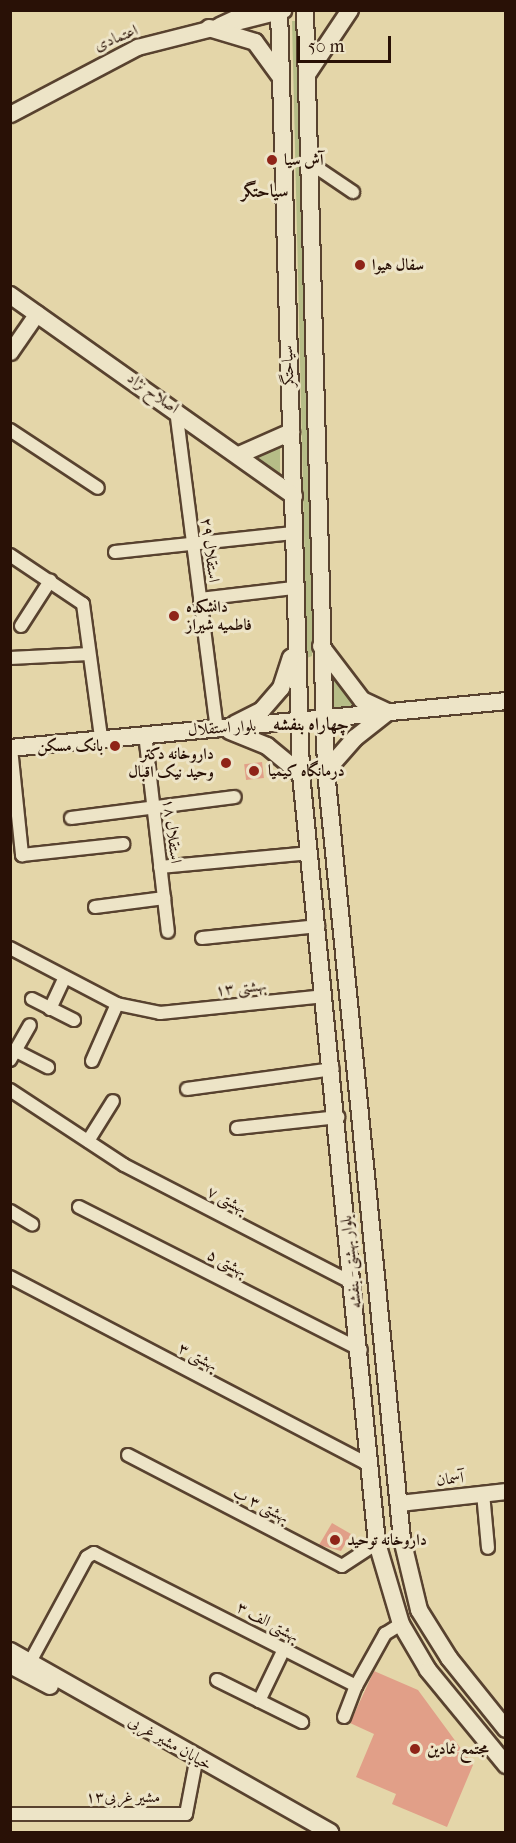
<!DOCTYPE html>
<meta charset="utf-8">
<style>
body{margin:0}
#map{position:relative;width:516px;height:1843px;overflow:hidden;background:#e4d6a9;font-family:"IM FELL French Canon",Amiri,serif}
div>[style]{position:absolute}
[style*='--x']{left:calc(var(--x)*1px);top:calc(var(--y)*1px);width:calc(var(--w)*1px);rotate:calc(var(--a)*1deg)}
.green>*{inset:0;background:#b6bd87}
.building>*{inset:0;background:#e19f88;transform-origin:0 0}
.roads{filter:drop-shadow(2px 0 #58422f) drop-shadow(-2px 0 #58422f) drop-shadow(0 2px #58422f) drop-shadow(0 -2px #58422f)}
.minor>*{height:12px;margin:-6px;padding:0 6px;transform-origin:6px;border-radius:6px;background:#ede4c7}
.tertiary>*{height:15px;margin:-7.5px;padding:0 7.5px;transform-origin:7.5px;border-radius:7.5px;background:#ede4c7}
.secondary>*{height:16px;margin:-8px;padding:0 8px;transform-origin:8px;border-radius:8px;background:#ede4c7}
.dots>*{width:16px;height:16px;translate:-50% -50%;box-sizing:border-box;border:3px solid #ede4c7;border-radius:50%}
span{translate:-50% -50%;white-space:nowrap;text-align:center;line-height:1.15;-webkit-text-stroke:6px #ede4c7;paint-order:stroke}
.street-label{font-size:16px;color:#291106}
.poi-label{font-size:16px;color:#291106;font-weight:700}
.left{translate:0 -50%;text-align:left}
.right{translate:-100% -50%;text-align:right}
.neighbourhood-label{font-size:18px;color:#291106;font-weight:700}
.frame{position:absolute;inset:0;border:12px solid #291106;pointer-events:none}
.scale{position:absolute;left:297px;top:36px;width:94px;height:27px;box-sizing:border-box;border:3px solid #291106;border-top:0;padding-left:8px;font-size:18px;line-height:21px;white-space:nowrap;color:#291106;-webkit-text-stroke:4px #ede4c7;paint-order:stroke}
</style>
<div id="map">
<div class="green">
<i style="clip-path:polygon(292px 21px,298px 21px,311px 474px,313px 625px,312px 656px,307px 658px)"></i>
<i style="clip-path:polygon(280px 448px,280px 475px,252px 454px)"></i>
<i style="clip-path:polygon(330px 671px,363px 707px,333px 709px)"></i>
</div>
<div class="building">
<i style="left:262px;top:762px;width:16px;height:18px;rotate:83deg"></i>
<i style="clip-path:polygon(332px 1523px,351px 1534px,341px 1551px,319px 1545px)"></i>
<i style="clip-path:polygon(374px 1671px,418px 1690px,473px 1765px,447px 1827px,392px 1804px,396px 1794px,356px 1777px,374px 1734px,350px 1723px)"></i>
</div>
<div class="roads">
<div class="minor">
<i style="--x:310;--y:163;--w:52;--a:34"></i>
<i style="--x:176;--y:410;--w:323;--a:82.7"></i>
<i style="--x:10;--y:430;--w:105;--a:33.4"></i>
<i style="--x:115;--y:552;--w:179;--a:-6.1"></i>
<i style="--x:10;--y:555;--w:88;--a:33.9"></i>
<i style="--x:83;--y:604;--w:135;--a:82.3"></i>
<i style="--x:200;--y:599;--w:94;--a:-6.7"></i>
<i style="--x:21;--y:626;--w:54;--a:-57.2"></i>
<i style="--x:10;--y:658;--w:79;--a:-2.9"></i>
<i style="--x:145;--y:734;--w:199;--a:83.4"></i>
<i style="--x:11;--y:748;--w:108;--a:84.1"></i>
<i style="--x:22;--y:855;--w:102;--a:-6.2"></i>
<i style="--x:71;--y:818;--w:165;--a:-7.3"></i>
<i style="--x:160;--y:867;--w:151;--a:-5.3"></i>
<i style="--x:95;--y:907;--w:70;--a:-7.4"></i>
<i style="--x:202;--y:938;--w:117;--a:-5.9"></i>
<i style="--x:10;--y:948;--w:121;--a:27.6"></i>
<i style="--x:117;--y:1004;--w:44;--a:11.8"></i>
<i style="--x:160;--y:1013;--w:166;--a:-5.9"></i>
<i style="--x:32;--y:999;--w:47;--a:26.6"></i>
<i style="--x:50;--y:1009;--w:35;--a:-65"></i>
<i style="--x:16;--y:1051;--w:36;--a:27"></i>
<i style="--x:10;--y:1060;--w:40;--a:-60.3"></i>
<i style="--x:92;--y:1061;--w:62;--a:-66.3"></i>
<i style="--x:187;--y:1089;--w:147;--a:-7.8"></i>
<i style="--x:10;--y:1090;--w:136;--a:33.3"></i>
<i style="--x:124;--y:1165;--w:258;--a:27.3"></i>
<i style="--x:237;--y:1128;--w:102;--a:-6.2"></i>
<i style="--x:88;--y:1141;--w:47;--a:-58"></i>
<i style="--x:79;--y:1207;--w:316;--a:26.9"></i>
<i style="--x:10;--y:1211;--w:26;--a:31"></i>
<i style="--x:10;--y:1277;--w:407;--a:27.6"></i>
<i style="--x:128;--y:1455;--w:241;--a:27.4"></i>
<i style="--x:342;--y:1566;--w:42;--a:-33.3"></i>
<i style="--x:483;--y:1493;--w:55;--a:84.8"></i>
<i style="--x:30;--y:1662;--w:119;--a:-61.5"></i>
<i style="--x:87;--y:1557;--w:8;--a:-30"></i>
<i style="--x:94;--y:1553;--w:294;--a:26.9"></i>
<i style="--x:356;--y:1686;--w:60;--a:-60.9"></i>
<i style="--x:385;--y:1634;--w:19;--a:-32"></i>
<i style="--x:217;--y:1680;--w:95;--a:26.3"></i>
<i style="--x:259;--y:1701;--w:58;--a:-64.3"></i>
<i style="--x:344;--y:1717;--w:33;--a:-69"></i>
<i style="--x:12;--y:1814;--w:174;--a:0"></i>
<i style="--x:186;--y:1814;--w:48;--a:-79.2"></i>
</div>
<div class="tertiary">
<i style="--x:10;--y:114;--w:144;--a:-27.8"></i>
<i style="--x:137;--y:47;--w:151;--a:-14.2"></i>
<i style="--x:10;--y:352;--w:47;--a:-55.3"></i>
<i style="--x:399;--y:1503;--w:108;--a:-6.4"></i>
</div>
<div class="secondary">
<i style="--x:279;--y:10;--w:764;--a:88.35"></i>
<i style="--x:301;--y:774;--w:773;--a:84.36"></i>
<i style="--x:377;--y:1543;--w:84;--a:73.5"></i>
<i style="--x:401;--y:1624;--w:53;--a:59.6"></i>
<i style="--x:428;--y:1670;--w:123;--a:50.6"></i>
<i style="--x:305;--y:10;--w:761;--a:88.42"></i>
<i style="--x:326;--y:771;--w:772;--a:84.35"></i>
<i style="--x:402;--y:1539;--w:73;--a:76.5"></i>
<i style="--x:419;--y:1610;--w:57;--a:58"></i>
<i style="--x:449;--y:1658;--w:91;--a:51.2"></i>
<i style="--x:220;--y:26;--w:38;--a:-25"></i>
<i style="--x:209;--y:28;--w:48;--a:16.9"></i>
<i style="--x:255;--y:42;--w:41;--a:54"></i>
<i style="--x:308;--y:73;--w:76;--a:-56.3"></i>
<i style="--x:10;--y:295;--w:348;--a:35.3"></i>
<i style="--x:241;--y:454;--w:55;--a:-23.7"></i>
<i style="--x:321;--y:646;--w:68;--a:52.8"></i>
<i style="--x:362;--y:700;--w:29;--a:25"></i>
<i style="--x:388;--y:712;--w:42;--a:141.8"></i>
<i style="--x:355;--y:738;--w:44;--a:131.3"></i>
<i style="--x:235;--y:724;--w:30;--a:-27"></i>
<i style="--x:262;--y:710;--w:29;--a:-49"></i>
<i style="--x:281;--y:688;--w:32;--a:-72"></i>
<i style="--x:230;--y:731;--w:40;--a:22"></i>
<i style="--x:267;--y:746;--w:44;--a:39.5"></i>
<i style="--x:10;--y:748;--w:498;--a:-5.4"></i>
<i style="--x:10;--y:1651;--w:368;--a:29.5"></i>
<i style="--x:10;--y:1665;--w:45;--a:27.7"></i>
</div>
</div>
<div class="dots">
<i style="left:272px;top:160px;background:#8f2418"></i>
<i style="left:360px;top:265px;background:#8f2418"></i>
<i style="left:174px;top:616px;background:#8f2418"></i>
<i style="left:115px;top:746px;background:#8f2418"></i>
<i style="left:226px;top:763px;background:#8f2418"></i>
<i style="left:254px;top:771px;background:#8f2418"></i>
<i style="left:335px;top:1540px;background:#8f2418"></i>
<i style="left:415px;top:1749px;background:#8f2418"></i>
</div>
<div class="street-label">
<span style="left:116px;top:38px;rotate:-22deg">اعتمادی</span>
<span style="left:288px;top:366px;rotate:-92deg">سیاحتگر</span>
<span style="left:153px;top:393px;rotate:35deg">اصلاح نژاد</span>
<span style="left:210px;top:550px;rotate:83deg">۲۹ استقلال</span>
<span style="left:222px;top:728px;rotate:-4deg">بلوار استقلال</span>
<span style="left:172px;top:831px;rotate:83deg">استقلال ۱۸</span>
<span style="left:241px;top:988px;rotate:-6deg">بهشتی ۱۳</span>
<span style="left:227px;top:1200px;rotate:27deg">بهشتی ۷</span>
<span style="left:351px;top:1262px;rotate:-96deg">بلوار بهشتی - بنفشه</span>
<span style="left:227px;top:1263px;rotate:27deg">بهشتی ۵</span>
<span style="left:198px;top:1357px;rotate:28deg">بهشتی ۳</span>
<span style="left:450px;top:1479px;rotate:-6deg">آسمان</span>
<span style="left:261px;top:1505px;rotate:27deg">بهشتی ۳ ب</span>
<span style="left:268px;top:1622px;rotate:28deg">بهشتی الف ۳</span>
<span style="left:170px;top:1743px;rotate:30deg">خیابان مشیر غربی</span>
<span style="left:123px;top:1797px">مشیر غربی۱۳</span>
</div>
<div class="poi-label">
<span class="left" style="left:284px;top:160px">آش سیا</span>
<span class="left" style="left:372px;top:265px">سفال هیوا</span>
<span class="left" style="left:186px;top:616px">دانشکده<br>فاطمیه شیراز</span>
<span class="right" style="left:103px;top:746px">بانک مسکن</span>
<span class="right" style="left:214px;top:763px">داروخانه دکتر<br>وحید نیک اقبال</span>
<span class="left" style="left:268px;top:771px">درمانگاه کیمیا</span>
<span class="left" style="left:347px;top:1540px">داروخانه توحید</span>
<span class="left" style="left:427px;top:1749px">مجتمع نمادین</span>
</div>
<div class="neighbourhood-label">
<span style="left:265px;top:192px">سیاحتگر</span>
<span style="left:311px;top:725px">چهاراه بنفشه</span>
</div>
<div class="frame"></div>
<div class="scale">50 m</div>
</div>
